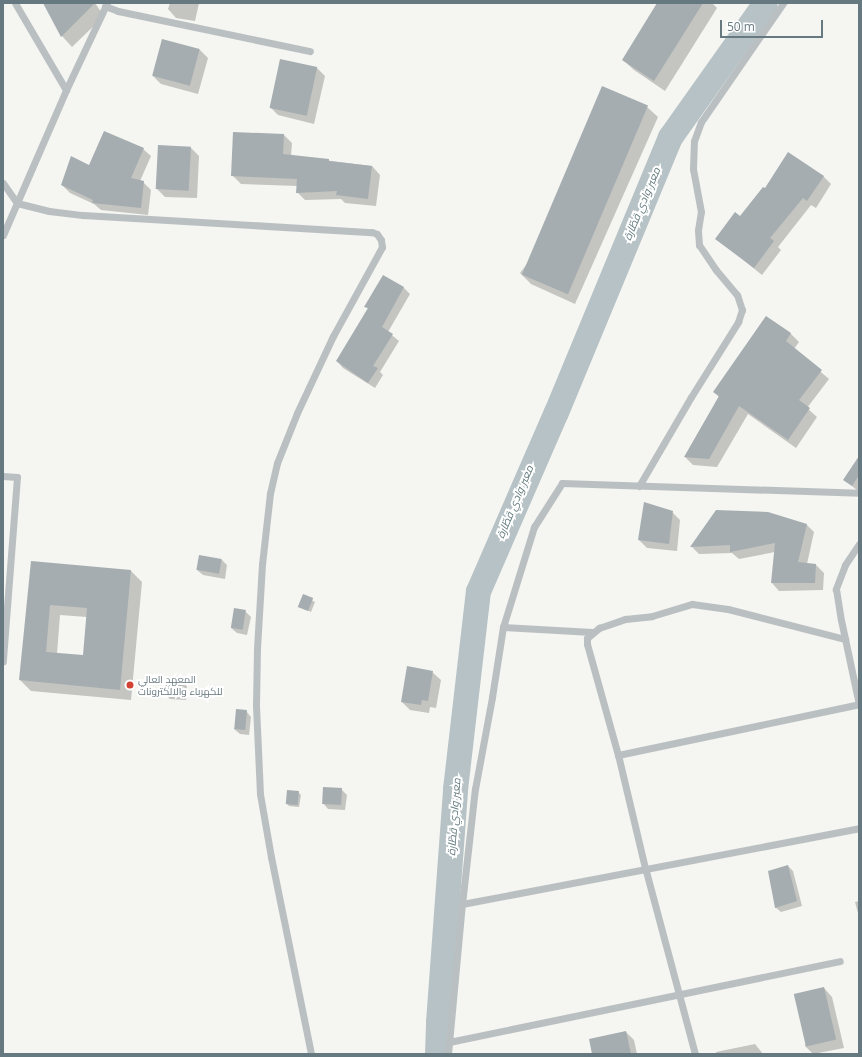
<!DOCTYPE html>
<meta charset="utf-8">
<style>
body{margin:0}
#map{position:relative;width:862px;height:1057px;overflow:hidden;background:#f5f5f2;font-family:"Open Sans",Cairo,sans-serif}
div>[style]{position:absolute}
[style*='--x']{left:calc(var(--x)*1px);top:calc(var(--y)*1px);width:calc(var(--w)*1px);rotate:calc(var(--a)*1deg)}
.shadow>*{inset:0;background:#0003}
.river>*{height:25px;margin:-12.5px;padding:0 12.5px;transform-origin:12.5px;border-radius:12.5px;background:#b6c2c5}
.building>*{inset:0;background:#a5adb0;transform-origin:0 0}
.minor>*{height:7px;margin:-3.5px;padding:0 3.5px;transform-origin:3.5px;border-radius:3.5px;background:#bac0c2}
.dots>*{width:11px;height:11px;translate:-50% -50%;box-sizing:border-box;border:2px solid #fff;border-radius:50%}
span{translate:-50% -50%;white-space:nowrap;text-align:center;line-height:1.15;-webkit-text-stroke:4px #fff;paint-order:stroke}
.poi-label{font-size:10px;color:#677980}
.left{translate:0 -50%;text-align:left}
.water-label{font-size:11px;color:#637a7d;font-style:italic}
.frame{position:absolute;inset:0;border:4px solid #677980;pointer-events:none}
.scale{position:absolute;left:720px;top:20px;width:103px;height:18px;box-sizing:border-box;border:2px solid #677980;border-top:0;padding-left:5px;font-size:12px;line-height:14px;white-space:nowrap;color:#677980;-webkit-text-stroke:3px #fff;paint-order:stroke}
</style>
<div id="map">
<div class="shadow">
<i style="clip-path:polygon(44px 3px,95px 3px,104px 16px,72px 47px,62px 36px)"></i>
<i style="clip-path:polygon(170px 3px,199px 3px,195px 21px,176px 18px,168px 9px)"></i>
<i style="clip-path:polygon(658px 3px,712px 3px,717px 8px,665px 91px,634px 70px,623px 60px)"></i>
<i style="clip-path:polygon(163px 40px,200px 50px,208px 58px,198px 94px,161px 84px,153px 76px)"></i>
<i style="clip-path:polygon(281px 60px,317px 68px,325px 76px,314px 124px,278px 115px,270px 107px)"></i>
<i style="clip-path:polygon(647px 107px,658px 117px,575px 304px,531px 284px,520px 273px)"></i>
<i style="clip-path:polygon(284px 135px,292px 143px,291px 156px,372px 166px,380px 175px,376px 206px,345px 203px,341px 199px,305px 200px,297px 192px,298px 186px,241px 184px,233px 176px)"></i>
<i style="clip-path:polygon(191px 148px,199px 156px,197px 198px,165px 197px,157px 189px)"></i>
<i style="clip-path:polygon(143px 149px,151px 156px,140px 181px,143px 182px,151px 190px,148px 215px,101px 210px,94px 204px,70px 193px,62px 185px,90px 166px)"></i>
<i style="clip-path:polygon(823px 176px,831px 184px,816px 208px,811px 205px,778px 247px,781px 250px,762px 275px,717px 239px,740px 217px,765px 189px)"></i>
<i style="clip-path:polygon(383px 276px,404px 288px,410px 294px,388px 332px,399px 341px,380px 372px,383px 375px,375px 388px,343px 368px,337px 361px,368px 309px,366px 306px)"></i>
<i style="clip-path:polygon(766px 317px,791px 334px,799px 342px,794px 349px,829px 379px,807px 408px,817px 417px,796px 448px,748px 414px,717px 467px,693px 465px,685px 457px,719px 397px,714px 392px)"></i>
<i style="clip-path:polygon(859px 458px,859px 492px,845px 480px)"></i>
<i style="clip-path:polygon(672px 512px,680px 520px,677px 551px,647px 548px,639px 540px)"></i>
<i style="clip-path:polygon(807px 525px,814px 532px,807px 564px,816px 565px,824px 573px,823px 590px,779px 591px,772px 583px,775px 552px,739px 559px,732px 553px,699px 554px,692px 547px)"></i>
<i style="clip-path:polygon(200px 556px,222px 560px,227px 565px,225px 579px,203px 575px,197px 570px)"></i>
<i style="clip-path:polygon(evenodd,32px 562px,131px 571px,142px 582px,131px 700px,31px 691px,20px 680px,32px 562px,60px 615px,87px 617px,84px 656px,57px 654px,60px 615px)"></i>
<i style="clip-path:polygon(304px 596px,315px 602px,311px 612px,300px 607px)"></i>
<i style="clip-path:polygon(245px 611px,251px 617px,247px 635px,237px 633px,231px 628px)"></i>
<i style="clip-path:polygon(432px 672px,441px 680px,436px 708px,430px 707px,429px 713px,410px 710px,402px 702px)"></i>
<i style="clip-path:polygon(182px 680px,187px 686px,186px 700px,170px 699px,165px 694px)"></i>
<i style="clip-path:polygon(246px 711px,251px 717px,249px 735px,240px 734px,234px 729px)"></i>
<i style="clip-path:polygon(341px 789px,347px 795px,345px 810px,328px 809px,323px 803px)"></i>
<i style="clip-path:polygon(298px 792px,301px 795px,299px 807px,289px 806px,286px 803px)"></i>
<i style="clip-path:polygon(788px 866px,793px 871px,802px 906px,781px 912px,775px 907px)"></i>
<i style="clip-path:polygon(859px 901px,859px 917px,855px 902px)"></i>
<i style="clip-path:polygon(824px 988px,832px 997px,844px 1048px,813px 1054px,805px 1046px)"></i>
<i style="clip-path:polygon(626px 1032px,634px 1040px,637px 1054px,593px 1054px)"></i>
<i style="clip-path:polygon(755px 1044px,763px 1054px,716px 1054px,716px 1052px)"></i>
</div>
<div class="river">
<i style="--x:437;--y:1054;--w:32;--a:-88"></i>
<i style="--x:438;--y:1022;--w:234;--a:-85.8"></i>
<i style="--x:455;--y:789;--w:199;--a:-83.4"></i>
<i style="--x:478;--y:591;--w:195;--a:-66.5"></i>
<i style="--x:556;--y:412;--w:298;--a:-67.5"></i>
<i style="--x:670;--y:137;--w:164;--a:-54.7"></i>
</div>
<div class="building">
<i style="clip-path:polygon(43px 3px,95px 3px,61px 37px)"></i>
<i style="clip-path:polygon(657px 3px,703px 3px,654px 81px,622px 60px)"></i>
<i style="left:162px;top:39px;width:39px;height:38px;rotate:15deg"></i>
<i style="left:280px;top:59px;width:38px;height:50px;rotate:12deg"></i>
<i style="left:602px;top:86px;width:50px;height:205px;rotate:23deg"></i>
<i style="clip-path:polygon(104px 131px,144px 148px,131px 178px,144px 181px,141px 208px,92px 203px,93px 200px,61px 185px,71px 156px,89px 165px)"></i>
<i style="clip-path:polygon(233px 132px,284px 134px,283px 154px,329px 159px,329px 161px,372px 166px,368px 199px,336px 195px,337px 191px,296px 193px,297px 179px,231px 176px)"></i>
<i style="left:158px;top:145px;width:33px;height:44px;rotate:3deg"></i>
<i style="clip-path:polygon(788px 152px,824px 176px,807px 201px,803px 198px,770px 238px,774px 241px,754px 268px,715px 239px,735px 212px,740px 216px,763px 187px,765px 188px)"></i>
<i style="clip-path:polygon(383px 275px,404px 287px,382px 327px,393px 334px,373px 366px,378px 368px,368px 383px,336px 361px,368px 308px,364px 307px)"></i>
<i style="clip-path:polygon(766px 316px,791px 333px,786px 341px,822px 370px,799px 400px,810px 408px,788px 440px,739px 406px,709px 459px,684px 457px,719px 396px,713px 392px)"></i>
<i style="clip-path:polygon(859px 456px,859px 475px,852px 486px,843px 480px)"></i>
<i style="clip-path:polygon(644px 502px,673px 511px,669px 544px,638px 540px)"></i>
<i style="clip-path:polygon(716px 510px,768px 512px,807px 524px,798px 562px,816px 564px,815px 583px,771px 583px,775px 543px,730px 552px,730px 545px,690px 547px)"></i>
<i style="left:199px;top:555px;width:23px;height:15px;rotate:10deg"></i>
<i style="clip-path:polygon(evenodd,31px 561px,131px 570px,120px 690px,19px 680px,31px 561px,50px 605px,87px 608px,83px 655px,46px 652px,50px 605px)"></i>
<i style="left:303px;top:594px;width:11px;height:14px;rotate:22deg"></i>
<i style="left:234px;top:608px;width:12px;height:20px;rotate:9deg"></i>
<i style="clip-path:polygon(407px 666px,433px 671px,428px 701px,422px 700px,421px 705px,401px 702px)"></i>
<i style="left:165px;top:678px;width:17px;height:16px;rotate:3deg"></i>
<i style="left:236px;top:709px;width:11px;height:20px;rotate:5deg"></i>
<i style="left:323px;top:787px;width:19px;height:17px;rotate:3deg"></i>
<i style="left:287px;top:790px;width:12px;height:14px;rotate:5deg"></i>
<i style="clip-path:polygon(788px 865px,797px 901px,775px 908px,768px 871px)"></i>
<i style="left:824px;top:987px;width:54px;height:31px;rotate:77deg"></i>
<i style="clip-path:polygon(626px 1031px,631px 1054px,592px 1054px,589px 1039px)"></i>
</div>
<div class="minor">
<i style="--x:15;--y:3;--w:101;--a:59.6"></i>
<i style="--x:105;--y:6;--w:14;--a:21"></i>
<i style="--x:118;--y:11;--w:196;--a:11.8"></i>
<i style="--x:3;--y:183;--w:24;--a:55"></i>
<i style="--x:17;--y:203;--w:33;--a:14"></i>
<i style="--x:49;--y:211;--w:34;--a:7"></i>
<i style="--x:83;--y:215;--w:289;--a:3.4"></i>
<i style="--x:372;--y:232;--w:5;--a:22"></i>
<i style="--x:377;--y:234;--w:7;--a:56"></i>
<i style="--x:381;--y:240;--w:7;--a:82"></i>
<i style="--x:382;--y:247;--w:102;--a:118.8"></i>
<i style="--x:333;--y:336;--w:85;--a:115.1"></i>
<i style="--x:297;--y:413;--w:54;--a:111.8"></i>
<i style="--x:277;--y:463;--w:31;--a:103"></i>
<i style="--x:270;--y:493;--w:71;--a:96.4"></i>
<i style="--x:262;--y:564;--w:84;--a:93.4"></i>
<i style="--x:257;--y:648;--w:58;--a:91"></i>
<i style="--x:256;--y:706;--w:88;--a:87.4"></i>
<i style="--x:260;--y:794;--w:64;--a:80.1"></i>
<i style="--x:271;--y:857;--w:201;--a:78.5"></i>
<i style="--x:3;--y:235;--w:158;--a:-66.5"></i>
<i style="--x:66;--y:90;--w:96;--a:-64.8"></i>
<i style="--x:3;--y:476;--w:14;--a:4"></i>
<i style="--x:17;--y:477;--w:185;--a:94.4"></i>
<i style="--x:639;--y:486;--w:103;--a:-59.7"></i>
<i style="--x:691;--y:397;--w:89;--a:-57.9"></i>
<i style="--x:738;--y:322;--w:13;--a:-72"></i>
<i style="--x:742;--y:310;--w:16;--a:-108"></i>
<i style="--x:737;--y:295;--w:33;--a:-130"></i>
<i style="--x:716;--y:270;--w:30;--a:-124"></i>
<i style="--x:699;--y:245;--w:15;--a:-94"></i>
<i style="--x:698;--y:230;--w:18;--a:-81"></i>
<i style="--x:701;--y:212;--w:44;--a:-100.5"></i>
<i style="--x:693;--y:169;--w:28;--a:-88"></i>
<i style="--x:694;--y:141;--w:20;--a:-70"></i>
<i style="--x:701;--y:122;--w:145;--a:-55.4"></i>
<i style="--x:859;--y:544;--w:25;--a:124"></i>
<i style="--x:845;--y:565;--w:26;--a:111"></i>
<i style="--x:836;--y:589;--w:31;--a:81"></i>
<i style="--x:841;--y:620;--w:87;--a:78"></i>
<i style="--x:503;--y:627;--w:89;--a:3.2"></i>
<i style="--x:618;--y:755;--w:246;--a:-11.9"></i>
<i style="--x:462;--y:904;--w:404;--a:-10.8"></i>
<i style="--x:449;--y:1042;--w:399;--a:-11.7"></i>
<i style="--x:448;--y:1054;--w:151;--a:-84.7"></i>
<i style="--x:462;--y:904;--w:116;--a:-83.6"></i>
<i style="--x:475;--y:789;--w:94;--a:-79.5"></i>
<i style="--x:492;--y:697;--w:71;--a:-81.1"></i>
<i style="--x:503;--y:627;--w:105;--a:-72.8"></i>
<i style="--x:534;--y:527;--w:52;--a:-57.5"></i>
<i style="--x:562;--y:483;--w:297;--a:1.9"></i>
<i style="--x:695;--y:1054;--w:193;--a:-105"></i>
<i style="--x:645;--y:868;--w:116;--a:-103.4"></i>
<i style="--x:618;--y:755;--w:115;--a:-105.6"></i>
<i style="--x:587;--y:644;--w:6;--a:-90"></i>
<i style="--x:587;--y:638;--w:16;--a:-40"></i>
<i style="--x:599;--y:628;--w:28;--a:-19"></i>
<i style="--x:625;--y:619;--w:27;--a:-6"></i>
<i style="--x:652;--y:616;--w:42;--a:-16.7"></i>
<i style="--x:692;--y:604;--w:36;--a:8"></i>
<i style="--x:728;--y:609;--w:121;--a:14.4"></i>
</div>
<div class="dots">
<i style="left:130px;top:685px;background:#d24235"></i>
</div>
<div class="poi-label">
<span class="left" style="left:138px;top:685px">المعهد العالي<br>للكهرباء والالكترونات</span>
</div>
<div class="water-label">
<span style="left:642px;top:204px;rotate:-67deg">معبر وادي قطّارة</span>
<span style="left:515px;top:502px;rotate:-67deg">معبر وادي قطّارة</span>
<span style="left:454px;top:817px;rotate:-86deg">معبر وادي قطّارة</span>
</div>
<div class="frame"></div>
<div class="scale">50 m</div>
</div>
